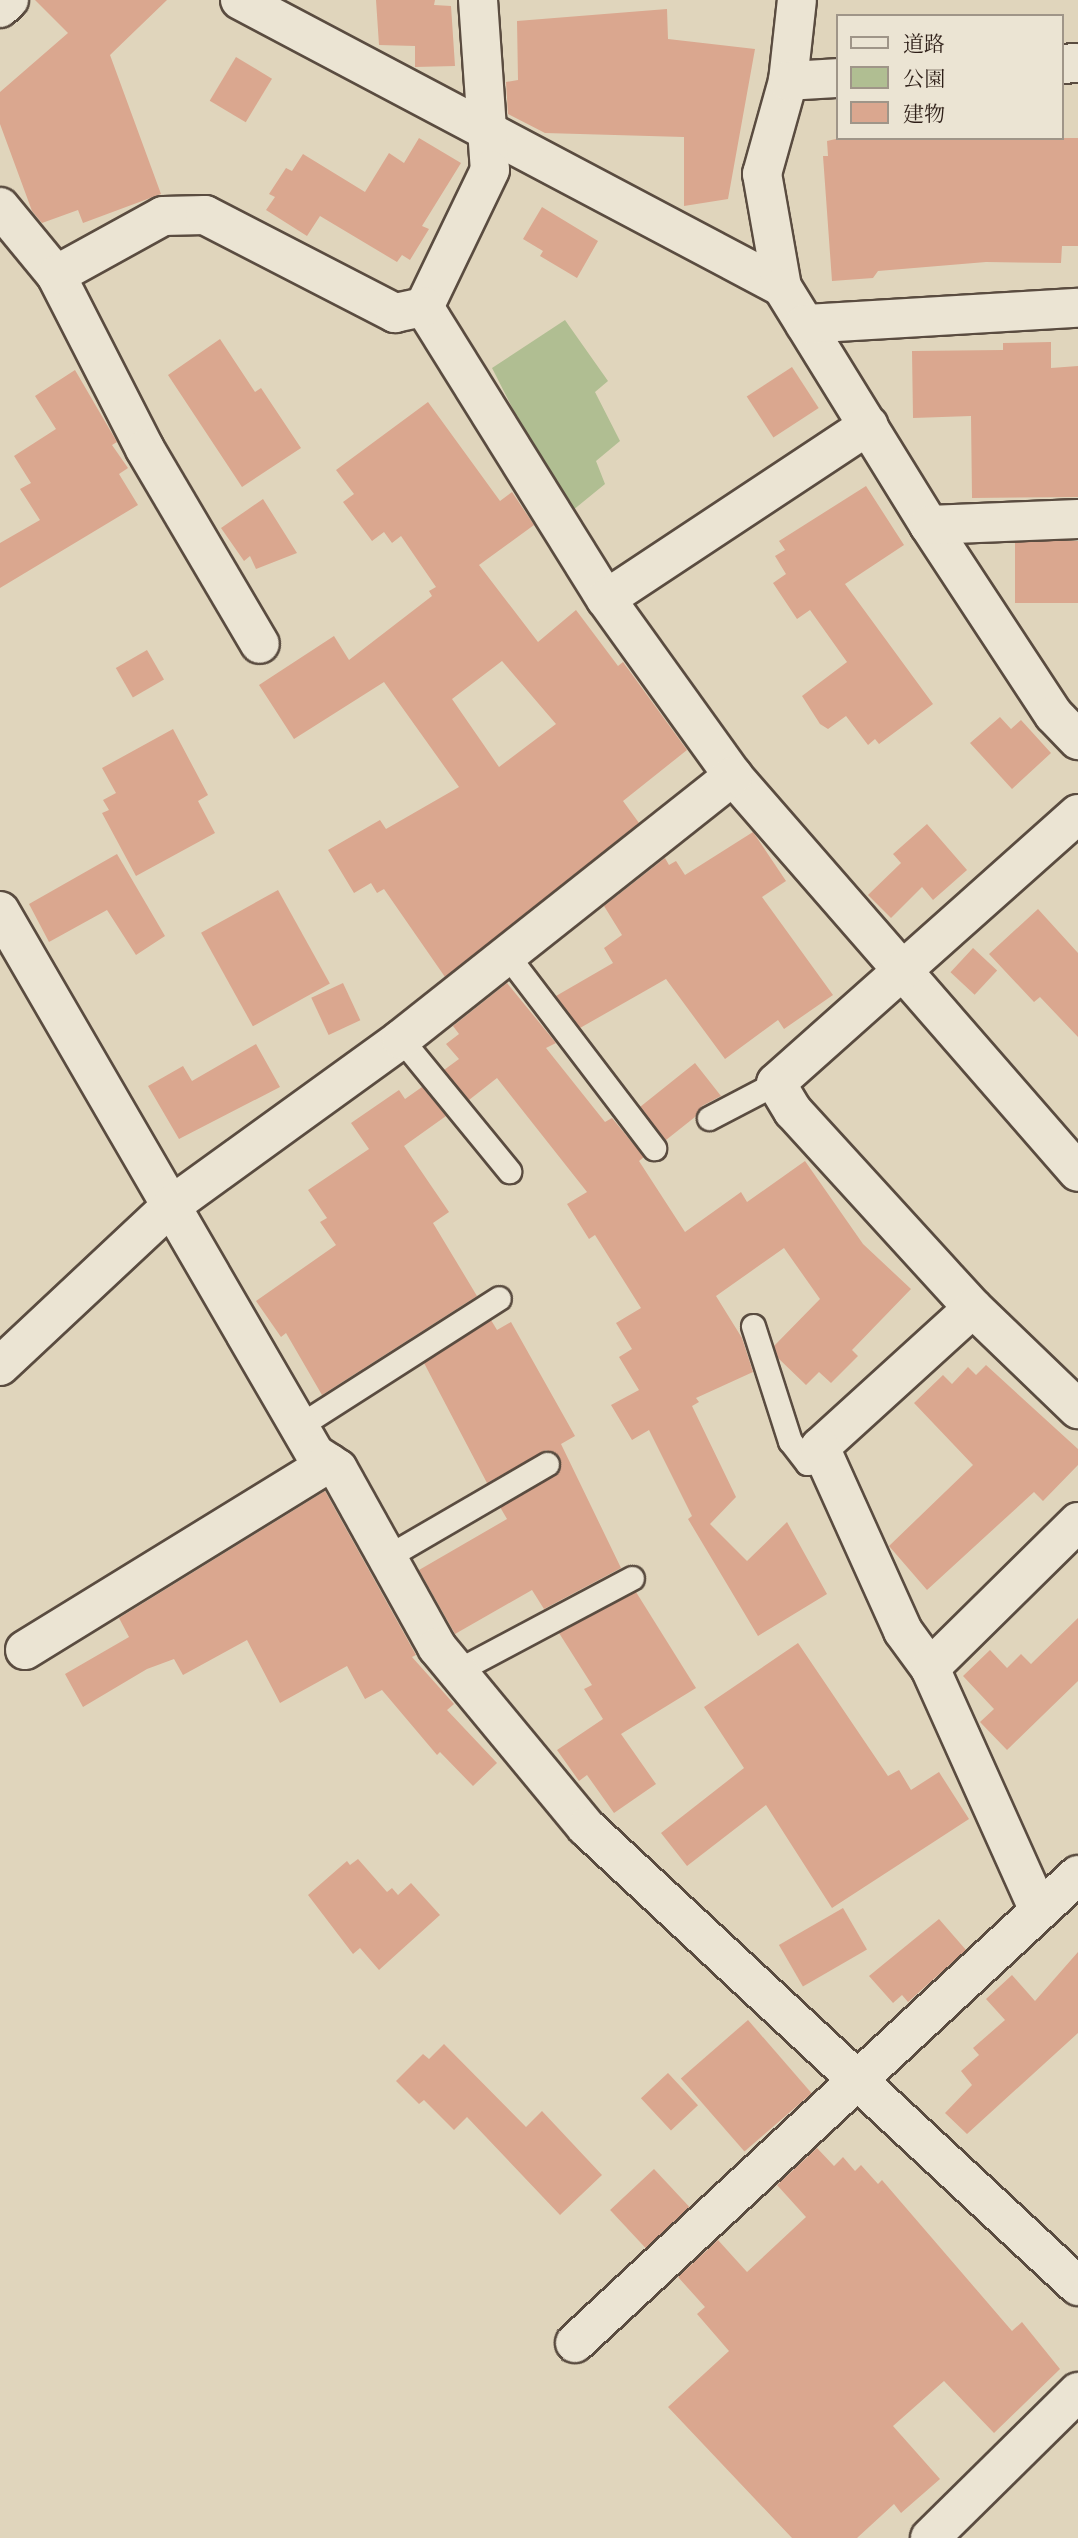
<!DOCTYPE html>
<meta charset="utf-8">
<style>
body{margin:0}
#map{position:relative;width:1078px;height:2538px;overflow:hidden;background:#e0d5bc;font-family:Cardo,"Noto Serif JP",serif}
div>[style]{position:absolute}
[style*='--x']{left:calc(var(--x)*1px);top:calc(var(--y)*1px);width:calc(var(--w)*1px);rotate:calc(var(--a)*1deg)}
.green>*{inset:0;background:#b0be92}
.building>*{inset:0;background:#daa78f;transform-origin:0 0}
.roads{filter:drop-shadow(2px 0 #5a4c40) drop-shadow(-2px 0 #5a4c40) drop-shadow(0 2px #5a4c40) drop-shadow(0 -2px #5a4c40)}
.service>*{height:23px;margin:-11.5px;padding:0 11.5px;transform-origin:11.5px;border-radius:11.5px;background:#ebe4d3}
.minor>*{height:38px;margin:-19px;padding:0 19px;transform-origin:19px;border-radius:19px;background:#ebe4d3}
.tertiary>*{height:38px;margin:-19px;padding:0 19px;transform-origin:19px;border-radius:19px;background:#ebe4d3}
span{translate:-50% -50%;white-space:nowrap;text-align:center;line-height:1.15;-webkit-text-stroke:6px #ebe4d3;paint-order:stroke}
.legend{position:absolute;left:836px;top:14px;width:228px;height:126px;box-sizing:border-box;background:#ebe4d3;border:2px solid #9f9588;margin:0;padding:9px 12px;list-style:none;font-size:21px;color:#2d1e17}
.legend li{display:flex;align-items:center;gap:14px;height:35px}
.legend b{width:35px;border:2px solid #9f9588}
</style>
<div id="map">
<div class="green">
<i style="clip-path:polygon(565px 320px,608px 381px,595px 392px,620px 441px,596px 461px,605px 484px,567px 515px,492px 368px)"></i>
</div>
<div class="building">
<i style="clip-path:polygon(35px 0,167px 0,110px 55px,161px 194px,83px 223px,78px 210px,42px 223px,32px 211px,0 124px,0 92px,68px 33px)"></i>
<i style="clip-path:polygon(376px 0,435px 0,434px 5px,451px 6px,455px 66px,415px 67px,415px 46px,379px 45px)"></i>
<i style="clip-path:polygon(667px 9px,668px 39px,755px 49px,728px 199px,684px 206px,684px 137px,545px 133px,508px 114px,506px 82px,518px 80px,517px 21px)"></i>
<i style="left:236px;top:57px;width:42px;height:51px;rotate:31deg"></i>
<i style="clip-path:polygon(419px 138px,461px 163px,422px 226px,429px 229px,410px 260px,402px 255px,397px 262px,320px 216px,307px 236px,266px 210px,275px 197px,269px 194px,286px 168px,292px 171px,303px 154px,365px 192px,389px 153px,404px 163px)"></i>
<i style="clip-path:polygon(840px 138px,1078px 138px,1078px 246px,1062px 246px,1061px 263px,986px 262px,878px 271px,873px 278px,832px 281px,823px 156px,828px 156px,827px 141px)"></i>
<i style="clip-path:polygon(542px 207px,598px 241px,577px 278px,540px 256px,543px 251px,523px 239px)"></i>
<i style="clip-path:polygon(220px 339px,255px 392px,261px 388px,301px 448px,242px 487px,168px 375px)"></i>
<i style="clip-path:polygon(1051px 342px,1051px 368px,1078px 366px,1078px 497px,972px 498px,971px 416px,913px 418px,912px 351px,1003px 350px,1003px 343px)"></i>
<i style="left:792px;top:367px;width:49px;height:54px;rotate:57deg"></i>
<i style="clip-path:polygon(75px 370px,117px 442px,112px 445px,128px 468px,119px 474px,138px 505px,0 588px,0 543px,40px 520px,20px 489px,31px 483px,14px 456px,56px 429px,35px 396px)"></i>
<i style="clip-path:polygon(evenodd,428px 402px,500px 501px,512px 492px,534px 525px,479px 565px,538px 642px,576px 610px,618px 666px,623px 662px,687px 750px,623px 801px,639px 823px,445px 977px,384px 889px,377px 893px,371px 883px,354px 893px,328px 850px,380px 820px,386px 829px,459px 787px,384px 682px,294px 739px,259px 685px,334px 636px,349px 660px,432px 596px,429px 591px,436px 587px,401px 536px,392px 543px,384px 532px,372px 541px,343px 502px,354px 494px,336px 470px,428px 402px,502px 661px,556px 724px,499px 767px,452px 699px,502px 661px)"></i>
<i style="clip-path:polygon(866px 486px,904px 545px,845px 584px,933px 704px,879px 744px,875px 739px,868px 745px,846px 716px,828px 729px,820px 724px,802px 696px,847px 662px,810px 610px,797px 619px,773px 583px,786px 574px,775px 556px,785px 550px,779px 541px)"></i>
<i style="clip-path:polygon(263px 499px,297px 553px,256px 569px,250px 556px,244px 561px,221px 528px)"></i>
<i style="left:1078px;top:541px;width:62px;height:63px;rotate:90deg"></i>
<i style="left:147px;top:650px;width:34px;height:36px;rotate:60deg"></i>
<i style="clip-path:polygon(1000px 717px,1011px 729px,1021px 720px,1051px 753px,1012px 789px,970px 743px)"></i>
<i style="clip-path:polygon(173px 729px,208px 795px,198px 801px,215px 833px,136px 876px,102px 813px,109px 810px,103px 800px,116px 793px,102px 768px)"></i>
<i style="clip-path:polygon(927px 824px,967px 870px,933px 900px,922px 887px,891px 918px,868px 895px,901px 863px,893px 854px)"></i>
<i style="clip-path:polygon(753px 832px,786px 881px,762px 897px,833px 995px,784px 1029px,778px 1020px,725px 1059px,666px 979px,580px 1028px,556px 996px,613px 963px,604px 948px,622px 935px,604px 906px,665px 858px,669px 865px,676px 861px,685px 875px)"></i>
<i style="clip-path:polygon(117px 854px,165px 936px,136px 955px,107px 910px,49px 942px,29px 904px)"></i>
<i style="left:278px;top:890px;width:107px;height:88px;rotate:61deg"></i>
<i style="clip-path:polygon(1038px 909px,1078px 953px,1078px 1037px,1040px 997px,1034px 1002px,989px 954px)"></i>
<i style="left:973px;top:948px;width:33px;height:33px;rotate:43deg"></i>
<i style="left:343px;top:983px;width:41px;height:35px;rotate:65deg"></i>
<i style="clip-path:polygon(507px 983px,556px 1043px,546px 1048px,605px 1122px,612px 1118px,644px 1157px,639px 1161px,685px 1232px,741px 1192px,747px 1202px,805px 1161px,863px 1244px,911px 1289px,852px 1350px,858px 1356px,831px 1383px,819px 1372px,806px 1385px,778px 1358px,774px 1346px,820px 1299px,784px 1248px,716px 1296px,742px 1338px,753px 1372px,696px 1398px,699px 1402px,692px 1406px,736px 1497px,710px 1524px,747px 1561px,787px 1522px,827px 1594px,758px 1636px,688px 1519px,692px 1516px,649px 1430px,632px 1440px,611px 1405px,639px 1390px,619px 1357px,632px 1349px,616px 1323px,641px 1308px,595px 1235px,589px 1239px,567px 1204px,587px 1192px,497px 1078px,469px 1100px,444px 1070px,459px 1059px,446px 1044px,459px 1034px,453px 1026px)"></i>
<i style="clip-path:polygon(256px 1044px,280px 1087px,179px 1139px,148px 1086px,183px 1066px,192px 1081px)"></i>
<i style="clip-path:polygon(695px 1063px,721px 1096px,702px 1106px,695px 1117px,666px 1140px,640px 1107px)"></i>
<i style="clip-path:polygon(422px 1087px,446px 1116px,404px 1146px,449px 1212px,433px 1223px,477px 1296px,322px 1395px,286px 1333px,281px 1337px,256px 1301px,336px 1245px,320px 1222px,327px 1218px,308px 1190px,369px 1149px,351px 1123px,399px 1090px,405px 1099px)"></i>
<i style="clip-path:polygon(491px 1320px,497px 1330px,511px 1322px,575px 1436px,561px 1444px,621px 1568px,544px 1609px,532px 1590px,455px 1634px,419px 1570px,507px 1519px,500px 1507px,554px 1476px,561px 1465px,559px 1456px,546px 1450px,487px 1483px,424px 1363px)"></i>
<i style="clip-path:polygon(986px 1365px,1078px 1449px,1078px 1465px,1043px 1501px,1034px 1492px,927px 1590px,889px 1546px,973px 1465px,914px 1403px,943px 1375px,952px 1384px,968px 1367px,976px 1375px)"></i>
<i style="clip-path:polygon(325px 1491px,416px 1655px,412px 1657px,454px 1704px,447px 1710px,497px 1763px,473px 1786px,440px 1752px,437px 1755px,382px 1690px,365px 1699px,347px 1666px,280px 1703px,247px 1640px,183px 1675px,174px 1659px,147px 1669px,83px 1707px,65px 1674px,129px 1637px,119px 1618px)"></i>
<i style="clip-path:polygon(636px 1592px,696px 1688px,621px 1734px,656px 1784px,614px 1813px,587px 1775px,579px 1781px,557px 1750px,603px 1719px,584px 1689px,592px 1685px,559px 1633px)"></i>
<i style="clip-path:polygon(1078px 1618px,1078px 1681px,1007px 1750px,980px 1722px,994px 1709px,963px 1676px,990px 1650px,1007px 1668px,1021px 1654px,1031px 1664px)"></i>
<i style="clip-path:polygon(798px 1643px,888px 1776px,899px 1770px,911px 1790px,939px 1772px,969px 1819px,832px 1908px,766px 1805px,687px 1866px,661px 1833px,744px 1768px,704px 1707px)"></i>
<i style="clip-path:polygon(358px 1859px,387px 1892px,392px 1888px,398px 1895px,411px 1883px,440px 1915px,379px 1970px,360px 1948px,353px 1954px,308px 1895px,347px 1861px,350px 1865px)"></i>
<i style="left:843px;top:1908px;width:48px;height:74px;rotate:60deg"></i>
<i style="clip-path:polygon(939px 1919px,966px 1950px,908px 2002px,902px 1995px,893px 2003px,869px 1976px)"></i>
<i style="clip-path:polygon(1078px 1952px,1078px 2033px,967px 2134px,945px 2113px,972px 2085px,961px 2071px,979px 2055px,973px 2048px,1005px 2020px,986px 1999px,1012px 1975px,1035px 2001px)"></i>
<i style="left:748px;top:2020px;width:97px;height:89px;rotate:49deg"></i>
<i style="clip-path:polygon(444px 2044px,526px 2127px,542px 2111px,602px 2175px,560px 2215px,467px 2117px,454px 2130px,424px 2100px,419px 2104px,396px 2081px,423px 2054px,429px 2059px)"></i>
<i style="left:668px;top:2073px;width:44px;height:37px;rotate:47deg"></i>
<i style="clip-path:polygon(817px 2148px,834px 2166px,843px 2157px,855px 2171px,861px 2165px,878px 2184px,882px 2180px,1012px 2331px,1022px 2322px,1060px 2369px,994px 2433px,944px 2381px,893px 2426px,940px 2479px,901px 2513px,894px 2504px,857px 2538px,792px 2538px,668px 2407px,729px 2351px,697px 2314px,705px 2307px,678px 2277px,718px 2240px,747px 2272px,806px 2217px,777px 2185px)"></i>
<i style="left:654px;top:2169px;width:52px;height:60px;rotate:47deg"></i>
</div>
<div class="roads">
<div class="service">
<i style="--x:507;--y:955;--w:243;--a:52.7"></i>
<i style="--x:401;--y:1039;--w:171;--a:50.7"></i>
<i style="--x:709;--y:1118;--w:76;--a:-27.6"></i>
<i style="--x:753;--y:1326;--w:121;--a:72.2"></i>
<i style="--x:790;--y:1441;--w:28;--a:52"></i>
<i style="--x:807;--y:1463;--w:18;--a:-13"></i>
<i style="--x:299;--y:1426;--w:237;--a:-32.6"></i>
<i style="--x:387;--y:1557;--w:185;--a:-30.2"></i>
<i style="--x:457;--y:1671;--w:198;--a:-28"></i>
</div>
<div class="minor">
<i style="--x:240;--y:0;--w:613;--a:27.9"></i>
<i style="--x:782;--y:287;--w:115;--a:-100"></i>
<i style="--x:762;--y:174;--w:97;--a:-74.4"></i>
<i style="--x:788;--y:81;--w:81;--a:-83.7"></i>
<i style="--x:478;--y:0;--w:170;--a:86"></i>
<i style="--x:490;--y:170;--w:152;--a:115.7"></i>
<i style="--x:424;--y:307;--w:344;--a:58.1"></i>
<i style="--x:606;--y:599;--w:218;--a:54.3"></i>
<i style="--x:733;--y:776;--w:525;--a:48.94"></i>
<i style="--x:0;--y:8;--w:12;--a:-42"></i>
<i style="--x:1062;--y:64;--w:16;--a:-4"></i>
<i style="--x:788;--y:81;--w:50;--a:-3.4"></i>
<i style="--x:0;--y:207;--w:88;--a:50.5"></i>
<i style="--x:56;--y:275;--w:195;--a:62.9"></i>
<i style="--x:145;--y:449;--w:226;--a:59.5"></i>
<i style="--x:56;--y:275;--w:122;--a:-28.9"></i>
<i style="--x:163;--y:216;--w:42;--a:-1.4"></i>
<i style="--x:205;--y:215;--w:214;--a:27.3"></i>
<i style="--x:395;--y:313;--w:30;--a:-12"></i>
<i style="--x:782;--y:287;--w:280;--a:58.3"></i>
<i style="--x:929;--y:525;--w:227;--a:56.7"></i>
<i style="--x:1054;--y:715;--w:35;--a:46"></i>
<i style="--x:805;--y:324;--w:273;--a:-3.4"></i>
<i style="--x:929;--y:525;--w:149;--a:-2.3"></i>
<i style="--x:606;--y:599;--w:315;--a:-33.5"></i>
<i style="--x:1078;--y:814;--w:404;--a:138.3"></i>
<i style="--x:776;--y:1083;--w:33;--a:59"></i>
<i style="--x:793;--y:1111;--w:267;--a:47.6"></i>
<i style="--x:973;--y:1308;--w:146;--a:43.9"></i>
<i style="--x:0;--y:911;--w:628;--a:59.88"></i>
<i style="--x:315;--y:1454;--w:27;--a:33"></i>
<i style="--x:338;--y:1469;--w:204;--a:60.9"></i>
<i style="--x:437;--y:1647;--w:234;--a:50.4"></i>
<i style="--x:586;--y:1827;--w:673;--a:43.01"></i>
<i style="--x:973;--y:1308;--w:207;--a:137.7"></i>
<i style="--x:820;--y:1447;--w:202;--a:65.7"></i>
<i style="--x:903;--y:1631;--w:46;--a:53.9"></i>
<i style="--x:930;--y:1668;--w:266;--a:65.8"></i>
<i style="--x:0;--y:1366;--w:236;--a:-43.1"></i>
<i style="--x:172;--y:1205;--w:283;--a:-35.9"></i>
<i style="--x:401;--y:1039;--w:424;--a:-38.4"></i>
<i style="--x:25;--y:1650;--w:357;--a:-31.6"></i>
<i style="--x:930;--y:1668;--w:208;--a:-44.6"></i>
<i style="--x:575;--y:2343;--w:687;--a:-42.94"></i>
</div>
<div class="tertiary">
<i style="--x:930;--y:2538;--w:208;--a:-44.6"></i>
</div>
</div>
<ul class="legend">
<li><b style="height:9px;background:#ebe4d3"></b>道路</li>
<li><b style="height:19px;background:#b0be92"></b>公園</li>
<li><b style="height:19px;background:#daa78f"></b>建物</li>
</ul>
</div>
